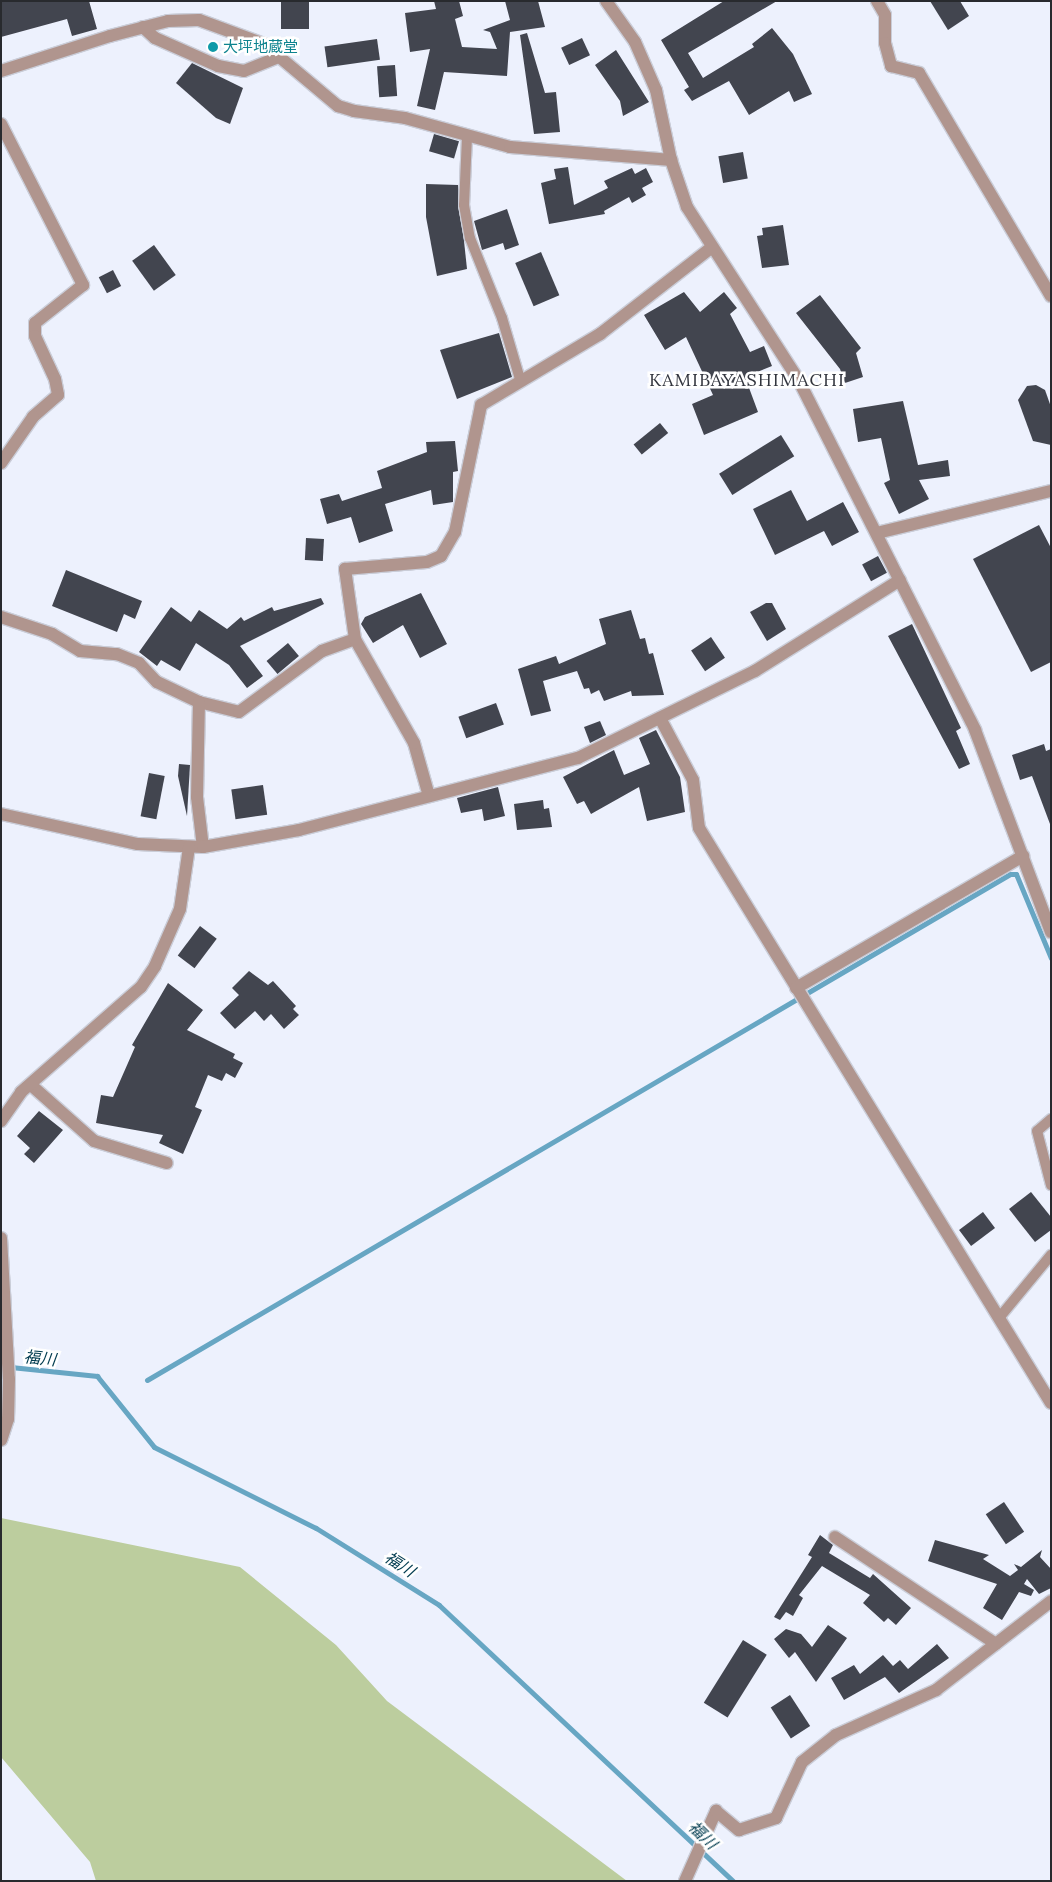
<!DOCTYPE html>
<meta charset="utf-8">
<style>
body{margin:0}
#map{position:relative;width:1052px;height:1882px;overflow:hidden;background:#edf1fd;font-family:Lora,"Noto Sans JP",serif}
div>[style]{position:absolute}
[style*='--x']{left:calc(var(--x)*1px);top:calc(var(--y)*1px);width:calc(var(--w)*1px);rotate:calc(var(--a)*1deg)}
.green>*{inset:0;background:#bccd9e}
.stream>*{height:5px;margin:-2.5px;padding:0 2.5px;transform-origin:2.5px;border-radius:2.5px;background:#67a6c3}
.building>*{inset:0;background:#42454f;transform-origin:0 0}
.roads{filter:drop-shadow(1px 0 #cacdd8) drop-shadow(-1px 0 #cacdd8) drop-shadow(0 1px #cacdd8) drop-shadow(0 -1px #cacdd8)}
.service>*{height:10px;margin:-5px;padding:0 5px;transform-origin:5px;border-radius:5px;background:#b0958e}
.minor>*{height:12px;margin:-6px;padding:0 6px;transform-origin:6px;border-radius:6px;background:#b0958e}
.tertiary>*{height:12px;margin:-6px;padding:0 6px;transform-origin:6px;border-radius:6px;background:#b0958e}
.dots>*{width:14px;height:14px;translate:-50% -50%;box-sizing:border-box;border:2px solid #fff;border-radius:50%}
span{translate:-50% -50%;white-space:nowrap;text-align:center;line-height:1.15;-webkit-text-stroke:5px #fff;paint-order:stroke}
.culture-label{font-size:15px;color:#0d838f}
.left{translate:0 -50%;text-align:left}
.water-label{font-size:16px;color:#003b4f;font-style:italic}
.quarter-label{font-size:18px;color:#32353e;letter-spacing:1px}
.frame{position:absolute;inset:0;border:2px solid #282a2e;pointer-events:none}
</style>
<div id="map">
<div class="green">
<i style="clip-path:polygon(1px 1518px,240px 1567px,336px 1645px,387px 1701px,627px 1881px,96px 1881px,90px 1862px,1px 1757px)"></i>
</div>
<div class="stream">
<i style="--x:1;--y:1366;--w:97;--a:5.9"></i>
<i style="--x:97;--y:1376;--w:91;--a:51.2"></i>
<i style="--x:154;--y:1447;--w:181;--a:26.6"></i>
<i style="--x:316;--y:1528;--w:145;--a:32"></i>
<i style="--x:439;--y:1605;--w:403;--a:43.2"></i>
<i style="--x:147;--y:1380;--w:1000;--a:-30.38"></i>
<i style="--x:1010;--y:874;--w:6;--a:0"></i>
<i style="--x:1016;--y:874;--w:91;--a:67.4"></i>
</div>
<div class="building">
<i style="clip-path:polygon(1px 1px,89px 1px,97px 29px,72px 36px,67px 19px,1px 37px)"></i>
<i style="left:281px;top:1px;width:28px;height:28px"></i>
<i style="clip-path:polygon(434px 1px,459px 1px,463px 16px,455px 19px,462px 47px,497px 49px,490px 32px,483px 30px,510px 20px,505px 1px,538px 1px,545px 27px,510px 32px,507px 76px,444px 72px,435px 110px,417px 106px,430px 49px,410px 52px,405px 13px,436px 9px)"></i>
<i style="clip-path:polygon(724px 1px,777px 1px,688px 53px,703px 78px,754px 47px,752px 44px,772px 28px,793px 54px,812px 94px,794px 102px,789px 91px,749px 115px,729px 81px,692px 101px,684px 90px,689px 87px,661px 40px)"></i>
<i style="clip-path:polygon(930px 1px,960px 1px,969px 16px,948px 30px)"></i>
<i style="clip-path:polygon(527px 33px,545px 93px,556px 92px,560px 132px,534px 134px,520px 35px)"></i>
<i style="left:582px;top:38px;width:19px;height:23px;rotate:65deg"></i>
<i style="left:377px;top:39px;width:21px;height:53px;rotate:82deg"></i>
<i style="clip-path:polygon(616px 50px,649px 102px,623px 116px,620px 101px,595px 65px)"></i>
<i style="clip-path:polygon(192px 63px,243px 88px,230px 124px,216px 118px,176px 83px)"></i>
<i style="left:395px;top:65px;width:31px;height:18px;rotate:86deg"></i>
<i style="left:434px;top:134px;width:26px;height:18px;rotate:16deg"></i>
<i style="left:743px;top:152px;width:27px;height:25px;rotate:80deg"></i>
<i style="clip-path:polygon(568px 167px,574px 205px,608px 188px,604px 181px,632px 168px,635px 174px,646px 168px,653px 182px,642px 188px,646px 195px,632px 203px,629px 197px,604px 211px,605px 214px,549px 224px,541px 183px,556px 179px,554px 169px)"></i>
<i style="clip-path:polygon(426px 184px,458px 185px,467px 269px,437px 276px,426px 217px)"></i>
<i style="clip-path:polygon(507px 209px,519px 245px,505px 250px,503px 243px,482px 250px,474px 221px)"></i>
<i style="clip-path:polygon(783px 225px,789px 265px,762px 268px,757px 236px,763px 235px,762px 228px)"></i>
<i style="left:154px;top:245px;width:37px;height:27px;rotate:54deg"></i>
<i style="left:541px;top:252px;width:47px;height:28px;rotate:67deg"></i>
<i style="left:113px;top:270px;width:18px;height:16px;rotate:63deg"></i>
<i style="clip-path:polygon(684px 292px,700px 312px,724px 292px,737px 308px,730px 314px,750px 352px,764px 346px,772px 366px,745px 377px,758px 412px,704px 435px,692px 404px,713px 395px,686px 337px,665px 350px,644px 315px)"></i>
<i style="clip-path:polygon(820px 295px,861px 348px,856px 353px,863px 377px,845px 383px,840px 369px,796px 313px)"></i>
<i style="clip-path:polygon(499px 333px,512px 377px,457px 399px,440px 350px)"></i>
<i style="clip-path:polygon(1036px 385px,1045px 390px,1051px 407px,1051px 445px,1033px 441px,1018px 400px,1027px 386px)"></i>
<i style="clip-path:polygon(903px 401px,918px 465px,948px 460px,950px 476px,919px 480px,929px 499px,899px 514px,884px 483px,890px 480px,881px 438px,858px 442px,853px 409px)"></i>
<i style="left:660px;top:423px;width:13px;height:34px;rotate:51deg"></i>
<i style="left:781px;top:435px;width:25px;height:73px;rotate:58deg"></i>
<i style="clip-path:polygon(455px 441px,458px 471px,453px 472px,453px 502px,433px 505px,431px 490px,385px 504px,393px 531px,359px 543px,351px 517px,327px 524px,320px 499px,339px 494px,342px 501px,382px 488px,377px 471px,427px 452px,426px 442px)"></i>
<i style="clip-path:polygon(791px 490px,807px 521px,843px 502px,859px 532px,832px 546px,824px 531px,775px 555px,753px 509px)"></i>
<i style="clip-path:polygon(1039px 525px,1051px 548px,1051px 662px,1031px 672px,973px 559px)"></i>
<i style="left:306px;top:538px;width:18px;height:22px;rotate:3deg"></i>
<i style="left:878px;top:556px;width:19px;height:18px;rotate:62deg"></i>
<i style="clip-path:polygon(66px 570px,142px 601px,135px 619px,124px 614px,117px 632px,52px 606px)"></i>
<i style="clip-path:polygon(421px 593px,447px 644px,420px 658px,403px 625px,373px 643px,361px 624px,365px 617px)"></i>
<i style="clip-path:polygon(321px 598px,324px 604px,240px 646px,263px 676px,247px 688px,229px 665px,196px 643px,180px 671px,161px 660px,157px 666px,139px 652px,171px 607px,191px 622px,199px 610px,227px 629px,241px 617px,244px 621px,272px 607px,274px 611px)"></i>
<i style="clip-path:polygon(766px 603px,772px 603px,786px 629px,767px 641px,750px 612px)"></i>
<i style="clip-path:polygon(631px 610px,640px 639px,645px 638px,649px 654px,653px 653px,664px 695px,632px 696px,631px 691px,604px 701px,599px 690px,591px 694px,589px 688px,584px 689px,577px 671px,543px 681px,551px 711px,531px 716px,518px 669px,556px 656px,559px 664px,606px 644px,599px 619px)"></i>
<i style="clip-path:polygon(912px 624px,961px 728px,956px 731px,970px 764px,959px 769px,888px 636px)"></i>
<i style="left:711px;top:637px;width:25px;height:24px;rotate:56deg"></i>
<i style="left:288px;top:643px;width:17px;height:28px;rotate:50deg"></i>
<i style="left:496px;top:703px;width:23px;height:40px;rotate:70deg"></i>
<i style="clip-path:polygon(600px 721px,606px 735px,590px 743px,584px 727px)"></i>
<i style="clip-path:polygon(656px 730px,680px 777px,685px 812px,647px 821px,639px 787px,591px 814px,584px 801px,577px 804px,563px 777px,614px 750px,624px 775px,650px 764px,639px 738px)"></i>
<i style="clip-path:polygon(1044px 744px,1046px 751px,1051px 749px,1050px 824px,1032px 776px,1020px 780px,1012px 755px)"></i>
<i style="clip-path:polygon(179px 764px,190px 765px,187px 816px,178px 776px)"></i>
<i style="left:149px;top:773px;width:16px;height:44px;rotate:11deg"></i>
<i style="left:263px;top:785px;width:30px;height:32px;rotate:82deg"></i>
<i style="clip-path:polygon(498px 787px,505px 816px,484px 821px,482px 809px,461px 813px,457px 798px)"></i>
<i style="clip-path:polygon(543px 800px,544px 809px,549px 808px,552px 827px,517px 830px,514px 804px)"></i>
<i style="left:200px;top:926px;width:21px;height:37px;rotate:37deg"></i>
<i style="clip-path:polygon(249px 971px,268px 985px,273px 981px,296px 1006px,293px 1009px,299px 1015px,284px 1029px,271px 1014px,264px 1021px,255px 1011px,235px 1029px,220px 1013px,239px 995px,232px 988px)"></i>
<i style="clip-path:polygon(168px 983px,203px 1010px,187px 1030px,235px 1054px,233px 1058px,243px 1063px,235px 1078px,226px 1073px,222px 1081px,208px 1075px,195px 1107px,202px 1110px,183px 1154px,159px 1143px,163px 1135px,96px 1123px,101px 1095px,113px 1097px,135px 1047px,132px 1045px)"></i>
<i style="clip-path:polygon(39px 1111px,63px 1130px,34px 1163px,24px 1154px,30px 1148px,17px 1136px)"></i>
<i style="clip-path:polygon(1031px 1192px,1051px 1217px,1051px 1230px,1035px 1242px,1009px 1209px)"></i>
<i style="left:983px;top:1212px;width:20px;height:30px;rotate:53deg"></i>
<i style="left:1004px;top:1502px;width:36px;height:22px;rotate:56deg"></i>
<i style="clip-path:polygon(820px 1535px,833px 1545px,829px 1553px,870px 1578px,873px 1574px,911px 1608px,896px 1625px,888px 1618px,884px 1622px,863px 1603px,870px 1595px,822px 1566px,799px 1595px,803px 1598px,793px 1616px,786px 1612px,780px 1620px,774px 1617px,812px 1557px,808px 1555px)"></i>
<i style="clip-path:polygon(935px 1540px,989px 1555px,983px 1559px,1010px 1576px,1018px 1570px,1014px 1564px,1021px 1567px,1042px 1550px,1040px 1557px,1051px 1569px,1051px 1588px,1039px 1594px,1027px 1579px,1024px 1584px,1034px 1590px,1031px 1596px,1019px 1592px,1002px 1620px,983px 1608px,997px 1584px,928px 1561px)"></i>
<i style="clip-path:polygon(828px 1625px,847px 1638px,816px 1682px,795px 1652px,789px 1658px,774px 1639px,786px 1629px,801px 1634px,812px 1647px)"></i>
<i style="left:743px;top:1640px;width:28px;height:74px;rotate:32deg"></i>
<i style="clip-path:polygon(937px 1644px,949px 1658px,899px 1693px,885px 1677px,844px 1700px,831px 1678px,854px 1665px,860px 1674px,883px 1655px,893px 1666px,900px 1660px,908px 1669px)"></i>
<i style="left:790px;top:1695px;width:37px;height:23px;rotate:57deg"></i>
</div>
<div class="roads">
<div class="service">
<i style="--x:467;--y:137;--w:68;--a:92.5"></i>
<i style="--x:464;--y:205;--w:34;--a:80"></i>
<i style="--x:470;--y:238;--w:86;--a:68.2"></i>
<i style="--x:502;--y:318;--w:64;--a:73.6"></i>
<i style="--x:1051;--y:1119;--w:18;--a:139"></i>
<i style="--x:1037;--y:1131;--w:56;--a:75.5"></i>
<i style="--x:999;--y:1318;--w:82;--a:-50.5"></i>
</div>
<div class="minor">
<i style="--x:877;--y:1;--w:16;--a:60"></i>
<i style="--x:885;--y:15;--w:28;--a:90"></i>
<i style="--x:885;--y:43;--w:24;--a:75"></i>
<i style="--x:891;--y:66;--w:29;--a:14"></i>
<i style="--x:919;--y:73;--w:259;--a:59.4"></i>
<i style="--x:143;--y:27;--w:16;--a:43"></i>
<i style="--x:155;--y:38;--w:69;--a:24"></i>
<i style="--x:218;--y:66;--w:26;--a:11"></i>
<i style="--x:244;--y:71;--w:38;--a:-22"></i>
<i style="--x:1;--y:71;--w:114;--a:-17.8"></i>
<i style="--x:110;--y:36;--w:60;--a:-14.5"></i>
<i style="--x:168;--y:21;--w:31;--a:-2"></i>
<i style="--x:199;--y:20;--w:69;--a:20.3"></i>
<i style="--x:264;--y:44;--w:97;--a:40"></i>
<i style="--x:338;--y:106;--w:17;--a:17"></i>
<i style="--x:354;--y:111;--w:51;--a:7.8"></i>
<i style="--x:405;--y:118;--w:109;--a:15.4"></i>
<i style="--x:510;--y:147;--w:162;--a:4.6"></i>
<i style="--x:1;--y:124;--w:181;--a:63"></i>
<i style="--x:83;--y:285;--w:61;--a:141.6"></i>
<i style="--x:35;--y:323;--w:13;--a:90"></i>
<i style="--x:35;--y:336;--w:47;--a:65.1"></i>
<i style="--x:55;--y:379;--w:16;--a:79"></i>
<i style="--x:58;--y:395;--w:33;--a:139"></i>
<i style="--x:33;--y:417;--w:56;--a:124.8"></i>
<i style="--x:877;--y:533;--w:179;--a:-13.6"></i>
<i style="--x:1;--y:617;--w:54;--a:18.4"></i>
<i style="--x:52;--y:634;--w:33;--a:31"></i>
<i style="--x:80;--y:651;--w:37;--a:5"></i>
<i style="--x:117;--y:654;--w:24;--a:22"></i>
<i style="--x:139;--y:663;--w:26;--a:47"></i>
<i style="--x:157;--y:682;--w:47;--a:25.5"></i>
<i style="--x:199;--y:702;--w:41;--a:14"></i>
<i style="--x:239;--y:712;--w:103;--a:-36.3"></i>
<i style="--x:322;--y:651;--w:35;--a:-20"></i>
<i style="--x:199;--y:702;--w:95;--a:91.2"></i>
<i style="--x:197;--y:797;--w:50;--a:83.2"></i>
<i style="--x:660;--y:718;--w:70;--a:62"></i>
<i style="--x:693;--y:780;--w:48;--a:82.9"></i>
<i style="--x:699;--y:828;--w:674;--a:58.53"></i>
<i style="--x:429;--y:796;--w:55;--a:-105.8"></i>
<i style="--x:414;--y:743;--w:120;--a:-119.6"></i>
<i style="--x:355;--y:639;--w:71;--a:-98.1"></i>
<i style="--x:345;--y:569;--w:82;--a:-4.9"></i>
<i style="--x:427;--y:562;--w:15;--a:-23"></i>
<i style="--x:441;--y:556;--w:28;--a:-60"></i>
<i style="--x:455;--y:532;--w:130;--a:-78.4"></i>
<i style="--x:481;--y:405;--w:139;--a:-30.8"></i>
<i style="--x:600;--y:334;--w:140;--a:-37.8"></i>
<i style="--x:796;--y:988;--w:263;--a:-30.2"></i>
<i style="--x:31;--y:1085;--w:84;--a:41.6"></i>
<i style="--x:94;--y:1141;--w:76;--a:16.8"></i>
<i style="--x:835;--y:1537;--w:193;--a:33.6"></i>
<i style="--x:685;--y:1881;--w:77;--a:-66.1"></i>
<i style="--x:716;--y:1811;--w:30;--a:40"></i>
<i style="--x:739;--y:1830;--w:39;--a:-18"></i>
<i style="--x:776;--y:1818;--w:62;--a:-65.1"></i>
<i style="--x:802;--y:1762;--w:43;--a:-38.5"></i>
<i style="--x:836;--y:1735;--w:110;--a:-24.2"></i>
<i style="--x:936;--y:1690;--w:145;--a:-37.7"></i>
</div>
<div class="tertiary">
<i style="--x:606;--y:1;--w:50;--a:54.7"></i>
<i style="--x:635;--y:42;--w:52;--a:66.4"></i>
<i style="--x:656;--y:90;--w:72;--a:77.9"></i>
<i style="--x:671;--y:160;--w:50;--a:71.2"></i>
<i style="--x:687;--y:207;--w:205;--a:57.2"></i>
<i style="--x:798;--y:379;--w:393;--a:63.2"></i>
<i style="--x:975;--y:730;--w:216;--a:69.4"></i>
<i style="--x:1;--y:814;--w:140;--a:12.4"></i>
<i style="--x:138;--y:844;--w:65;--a:2.6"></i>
<i style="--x:203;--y:847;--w:97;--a:-10"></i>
<i style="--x:299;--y:830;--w:288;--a:-14.5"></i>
<i style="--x:578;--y:758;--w:197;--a:-26.2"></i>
<i style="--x:755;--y:671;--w:171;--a:-32.1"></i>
<i style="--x:1;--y:1121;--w:35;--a:-55"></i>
<i style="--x:21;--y:1092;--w:159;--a:-41.2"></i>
<i style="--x:141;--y:987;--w:25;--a:-56"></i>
<i style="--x:155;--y:966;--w:62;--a:-66.3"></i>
<i style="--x:180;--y:909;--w:63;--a:-81.7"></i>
<i style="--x:1;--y:1238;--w:141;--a:86.8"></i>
<i style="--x:9;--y:1379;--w:40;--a:91.4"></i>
<i style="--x:8;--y:1419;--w:22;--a:108"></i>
</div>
</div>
<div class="dots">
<i style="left:213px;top:47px;background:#0f9aa8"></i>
</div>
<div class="culture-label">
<span class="left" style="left:223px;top:47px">大坪地蔵堂</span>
</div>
<div class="water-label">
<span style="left:40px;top:1358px;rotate:6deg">福川</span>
<span style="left:400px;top:1564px;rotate:33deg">福川</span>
<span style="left:703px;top:1835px;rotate:44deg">福川</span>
</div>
<div class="quarter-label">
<span style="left:747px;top:380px">KAMIBAYASHIMACHI</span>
</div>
<div class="frame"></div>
</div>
